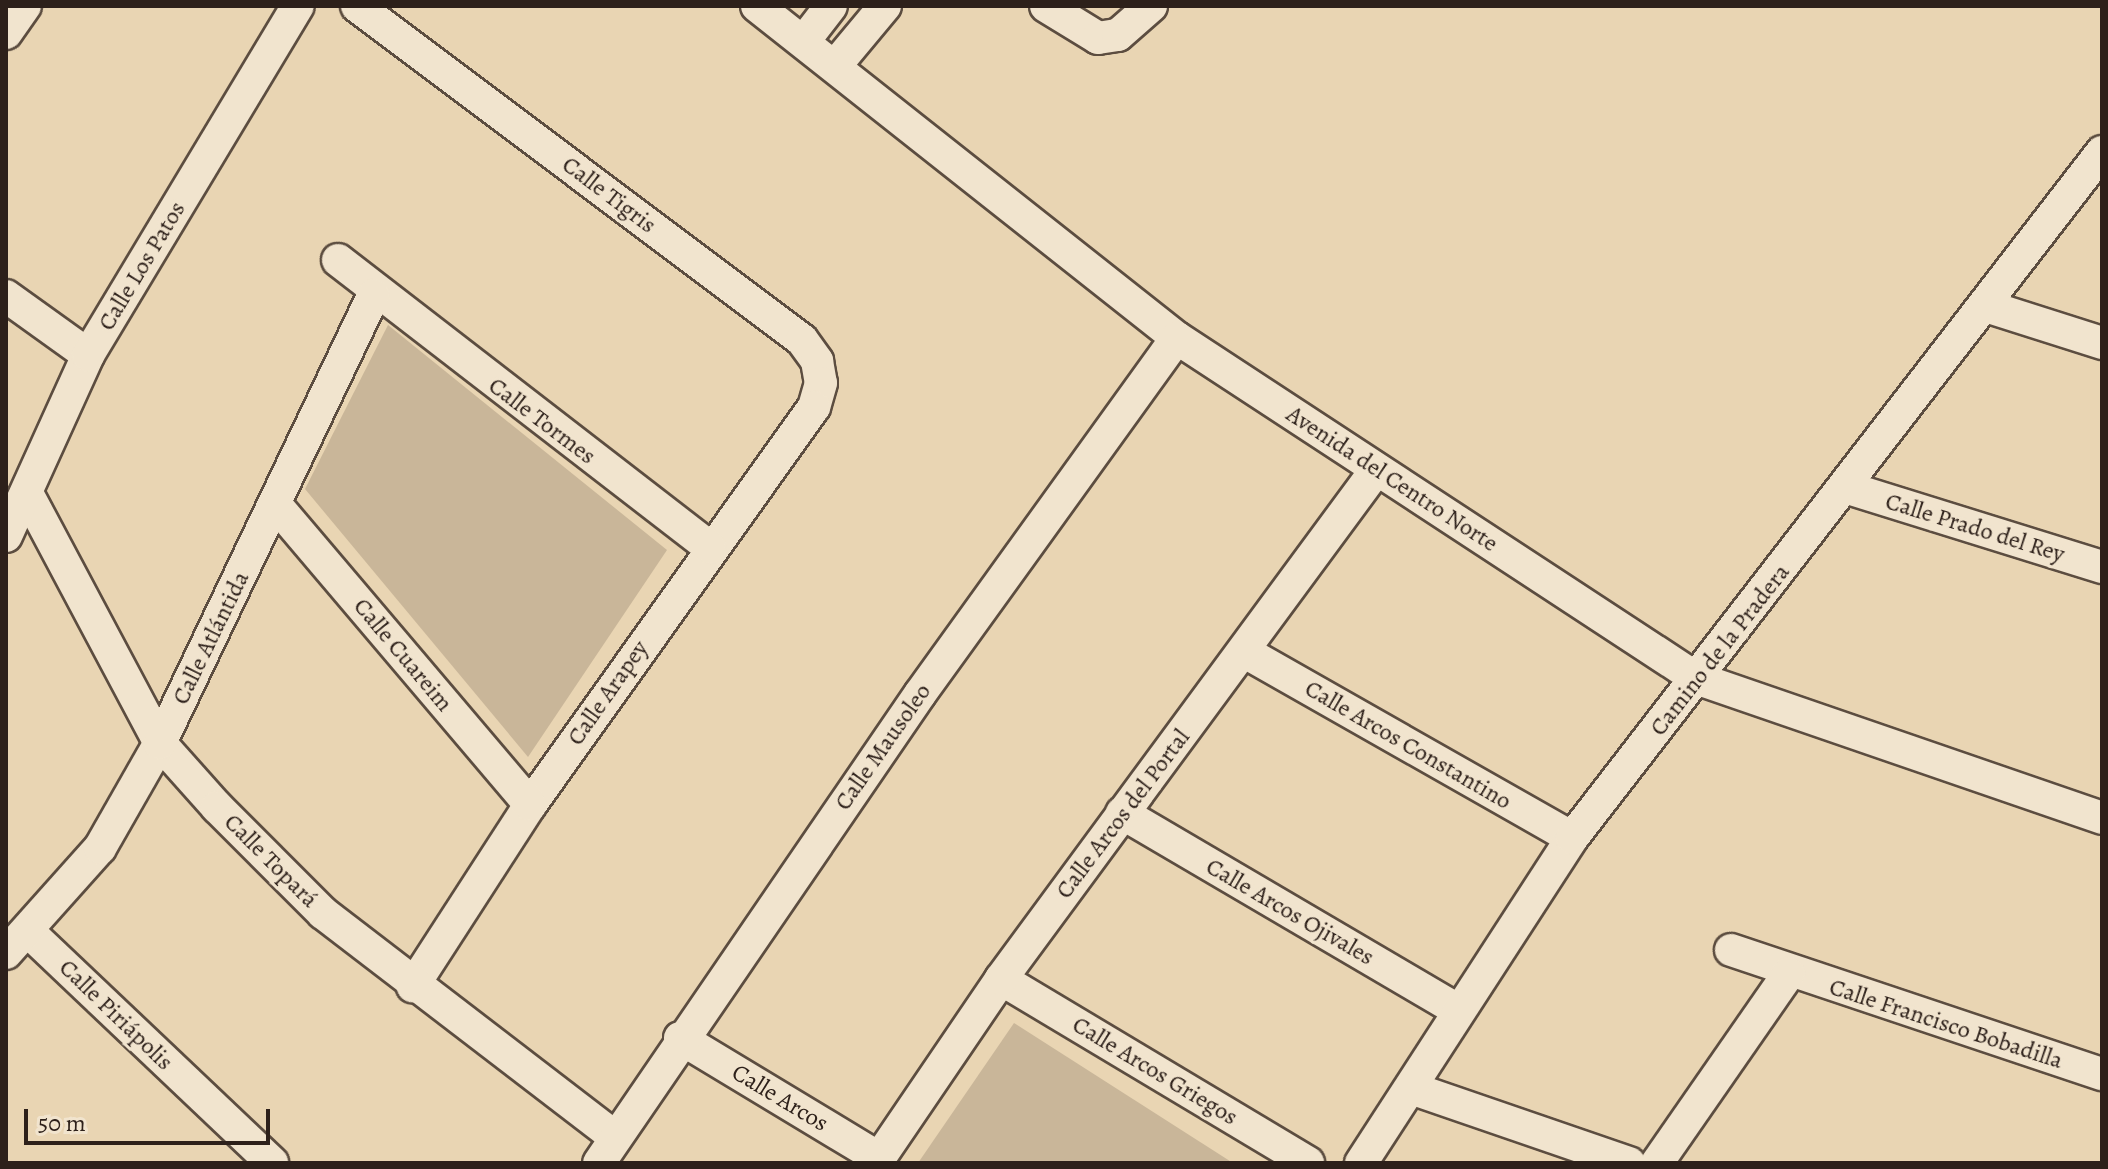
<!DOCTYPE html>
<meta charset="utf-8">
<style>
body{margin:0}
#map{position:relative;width:2108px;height:1169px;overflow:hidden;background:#e9d5b3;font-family:Alegreya,serif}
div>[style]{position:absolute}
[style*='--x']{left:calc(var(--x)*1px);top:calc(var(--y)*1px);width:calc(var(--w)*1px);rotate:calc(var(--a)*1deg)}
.green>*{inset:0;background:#c9b699}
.roads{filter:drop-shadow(2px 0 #5c4d40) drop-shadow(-2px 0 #5c4d40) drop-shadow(0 2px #5c4d40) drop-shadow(0 -2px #5c4d40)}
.street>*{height:32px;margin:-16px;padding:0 16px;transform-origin:16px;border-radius:16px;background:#f1e4ce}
span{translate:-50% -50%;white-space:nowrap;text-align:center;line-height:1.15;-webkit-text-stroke:6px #f1e4ce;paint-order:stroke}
.street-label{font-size:24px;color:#2d201a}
.frame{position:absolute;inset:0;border:8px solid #2d201a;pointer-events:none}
.scale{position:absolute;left:24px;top:1109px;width:246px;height:36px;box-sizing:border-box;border:4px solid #2d201a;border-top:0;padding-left:10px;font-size:24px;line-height:28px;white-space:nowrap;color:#2d201a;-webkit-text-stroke:6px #f1e4ce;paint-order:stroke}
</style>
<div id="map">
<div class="green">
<i style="clip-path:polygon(388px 325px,667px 550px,528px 757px,305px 489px)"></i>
<i style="clip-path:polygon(1014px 1023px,1233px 1163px,918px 1163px)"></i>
</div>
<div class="roads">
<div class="street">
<i style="--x:357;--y:6;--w:556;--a:36.89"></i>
<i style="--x:802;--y:340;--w:26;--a:54"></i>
<i style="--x:817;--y:361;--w:22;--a:80"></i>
<i style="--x:821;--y:383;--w:25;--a:106"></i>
<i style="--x:814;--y:407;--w:489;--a:125.5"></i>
<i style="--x:530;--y:805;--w:216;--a:122.9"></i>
<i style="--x:757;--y:6;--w:535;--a:38.33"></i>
<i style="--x:1177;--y:338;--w:620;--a:33.23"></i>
<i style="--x:1696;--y:678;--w:429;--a:19"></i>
<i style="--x:1046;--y:6;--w:61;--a:31.6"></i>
<i style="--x:1098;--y:38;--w:20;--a:-9"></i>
<i style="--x:1118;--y:35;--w:44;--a:-41.3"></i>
<i style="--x:6;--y:33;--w:33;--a:-55"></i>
<i style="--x:804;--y:41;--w:44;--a:-52.4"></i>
<i style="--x:835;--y:66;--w:78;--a:-50.2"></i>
<i style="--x:338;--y:260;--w:470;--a:37.7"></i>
<i style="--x:6;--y:296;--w:101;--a:35.7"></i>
<i style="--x:1986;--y:306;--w:122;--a:17.7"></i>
<i style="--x:1848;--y:488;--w:266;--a:17.3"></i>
<i style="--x:29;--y:497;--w:279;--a:62"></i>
<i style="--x:160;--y:743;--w:86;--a:48.3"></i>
<i style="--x:217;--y:807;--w:150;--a:45"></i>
<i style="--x:323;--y:913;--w:367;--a:37.5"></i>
<i style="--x:276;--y:505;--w:393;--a:49.7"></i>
<i style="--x:6;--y:536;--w:199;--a:-65.6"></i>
<i style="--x:88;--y:355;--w:407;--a:-59"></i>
<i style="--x:1245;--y:652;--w:376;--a:29.6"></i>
<i style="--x:1122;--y:813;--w:389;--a:30.4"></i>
<i style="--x:30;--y:933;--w:334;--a:43.5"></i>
<i style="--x:1731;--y:950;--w:391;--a:18.5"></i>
<i style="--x:6;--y:953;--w:141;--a:-48.2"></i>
<i style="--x:100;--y:848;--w:121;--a:-60.3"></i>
<i style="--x:160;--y:743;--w:496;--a:-64.5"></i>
<i style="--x:1001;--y:979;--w:358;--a:30.9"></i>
<i style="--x:680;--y:1038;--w:232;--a:31.1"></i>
<i style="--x:1411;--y:1088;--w:231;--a:19"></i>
<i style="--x:599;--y:1163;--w:568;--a:-55.61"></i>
<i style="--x:920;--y:694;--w:439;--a:-54.2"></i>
<i style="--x:876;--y:1163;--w:222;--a:-55.8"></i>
<i style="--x:1001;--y:979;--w:632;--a:-53.62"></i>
<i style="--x:1361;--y:1163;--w:387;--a:-57"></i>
<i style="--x:1572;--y:838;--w:867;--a:-52.31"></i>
<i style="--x:1657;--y:1163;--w:231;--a:-55.2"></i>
</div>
</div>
<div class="street-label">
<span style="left:609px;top:195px;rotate:37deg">Calle Tigris</span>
<span style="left:142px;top:266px;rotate:-59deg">Calle Los Patos</span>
<span style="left:542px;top:421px;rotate:37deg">Calle Tormes</span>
<span style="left:1392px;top:479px;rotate:33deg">Avenida del Centro Norte</span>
<span style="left:1975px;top:528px;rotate:17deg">Calle Prado del Rey</span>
<span style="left:211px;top:638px;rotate:-64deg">Calle Atlántida</span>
<span style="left:1720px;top:650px;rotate:-52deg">Camino de la Pradera</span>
<span style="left:403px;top:655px;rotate:50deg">Calle Cuareim</span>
<span style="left:608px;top:693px;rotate:-55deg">Calle Arapey</span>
<span style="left:1408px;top:745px;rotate:30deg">Calle Arcos Constantino</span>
<span style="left:883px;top:747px;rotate:-55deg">Calle Mausoleo</span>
<span style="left:1123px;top:814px;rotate:-53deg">Calle Arcos del Portal</span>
<span style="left:271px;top:861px;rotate:45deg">Calle Topará</span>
<span style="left:1290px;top:912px;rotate:30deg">Calle Arcos Ojivales</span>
<span style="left:116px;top:1015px;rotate:44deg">Calle Piriápolis</span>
<span style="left:1946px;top:1024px;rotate:18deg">Calle Francisco Bobadilla</span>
<span style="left:1155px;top:1071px;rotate:31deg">Calle Arcos Griegos</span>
<span style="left:780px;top:1098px;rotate:31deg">Calle Arcos</span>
</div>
<div class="frame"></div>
<div class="scale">50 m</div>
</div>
